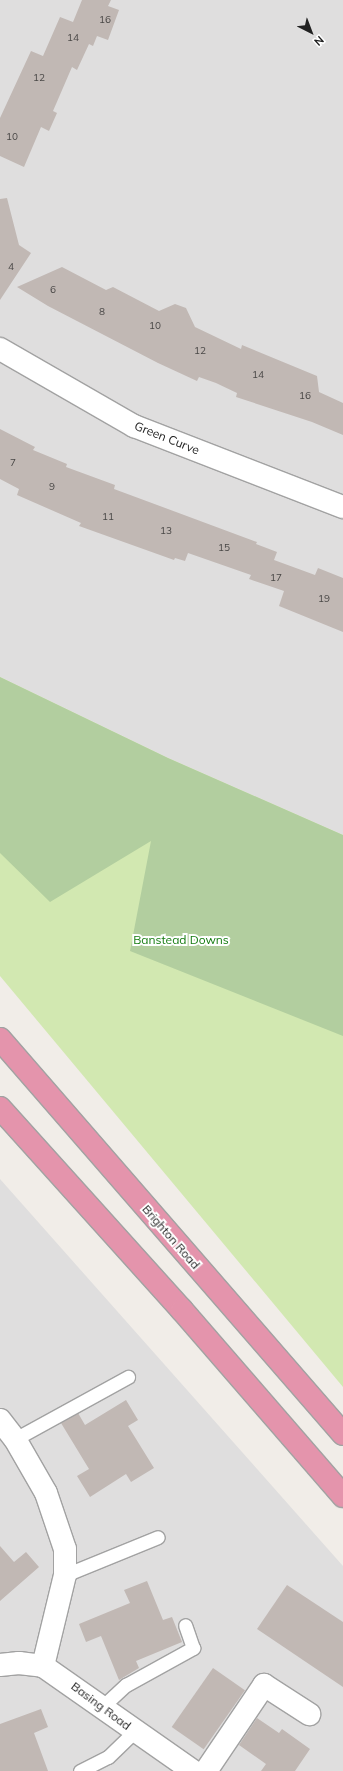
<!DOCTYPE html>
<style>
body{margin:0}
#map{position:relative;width:343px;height:1771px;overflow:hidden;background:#f1ede8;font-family:Mulish,sans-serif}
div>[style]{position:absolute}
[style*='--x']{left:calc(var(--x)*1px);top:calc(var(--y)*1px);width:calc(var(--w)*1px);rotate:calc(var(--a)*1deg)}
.residential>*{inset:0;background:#dfdede}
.grass>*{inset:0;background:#d2e8b1}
.forest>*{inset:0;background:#b2ce9f}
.building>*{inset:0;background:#c1b8b4;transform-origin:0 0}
.roads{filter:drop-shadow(1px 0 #a2a2a2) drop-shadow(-1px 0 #a2a2a2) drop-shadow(0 1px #a2a2a2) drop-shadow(0 -1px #a2a2a2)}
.lane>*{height:13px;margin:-6.5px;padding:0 6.5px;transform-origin:6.5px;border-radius:6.5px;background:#fff}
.street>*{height:22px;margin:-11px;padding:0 11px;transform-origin:11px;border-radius:11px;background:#fff}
.highway>*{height:22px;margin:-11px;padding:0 11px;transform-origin:11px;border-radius:11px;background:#e494ac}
span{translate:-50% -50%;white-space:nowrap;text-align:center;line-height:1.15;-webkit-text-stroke:4px #fff;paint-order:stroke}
.number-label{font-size:10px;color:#494746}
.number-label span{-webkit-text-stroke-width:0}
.street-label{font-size:12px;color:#212121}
.park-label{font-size:12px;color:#157c11}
.north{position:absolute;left:291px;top:12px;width:40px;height:40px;-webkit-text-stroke:3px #fff;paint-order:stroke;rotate:138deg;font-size:11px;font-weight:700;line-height:16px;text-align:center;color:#212121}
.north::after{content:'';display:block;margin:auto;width:14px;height:18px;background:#212121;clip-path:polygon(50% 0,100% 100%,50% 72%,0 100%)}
</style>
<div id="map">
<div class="residential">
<i style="clip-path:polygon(0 0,343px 0,343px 835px,168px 758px,0 677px)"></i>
<i style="clip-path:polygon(0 1179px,343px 1566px,343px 1771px,0 1771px)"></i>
</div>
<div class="grass">
<i style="clip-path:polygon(0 677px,168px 758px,343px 835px,343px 1387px,0 976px)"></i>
</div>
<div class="forest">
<i style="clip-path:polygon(0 677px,168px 758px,343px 835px,343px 1036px,130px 951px,151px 841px,50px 902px,0 853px)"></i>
</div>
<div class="building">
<i style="clip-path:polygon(82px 0,111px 0,108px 6px,119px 10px,108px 40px,97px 36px,93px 46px,89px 44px,77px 70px,72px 67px,53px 111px,57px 113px,49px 131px,41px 127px,24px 167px,0 156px,0 118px,31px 51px,43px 56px,60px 17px,73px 22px)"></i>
<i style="clip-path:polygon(7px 198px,19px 245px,31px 253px,0 300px,0 199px)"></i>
<i style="clip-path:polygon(62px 267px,106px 290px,113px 287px,159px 311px,175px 304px,186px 308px,195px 327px,241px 349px,242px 345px,317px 376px,319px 392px,343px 403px,343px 435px,312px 422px,236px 397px,237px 393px,216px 383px,199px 377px,197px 381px,158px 363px,48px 306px,17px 287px)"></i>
<i style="clip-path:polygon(0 429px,35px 447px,33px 450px,67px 464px,66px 467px,115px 485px,114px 489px,257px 542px,256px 544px,277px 552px,274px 560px,315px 575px,318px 568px,343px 578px,343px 632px,279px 606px,284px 591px,249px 579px,251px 575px,188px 553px,185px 561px,175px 558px,174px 560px,79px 526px,81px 523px,17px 495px,19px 489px,0 479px)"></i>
<i style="clip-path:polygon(126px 1400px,138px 1420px,128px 1426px,154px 1468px,131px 1482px,126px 1474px,90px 1497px,77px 1476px,89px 1469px,61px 1423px,78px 1413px,85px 1425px)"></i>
<i style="clip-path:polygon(0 1546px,14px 1562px,26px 1552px,39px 1567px,0 1601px)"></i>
<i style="clip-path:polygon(147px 1581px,163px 1620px,172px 1617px,182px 1642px,136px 1661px,139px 1668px,119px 1680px,101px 1636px,86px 1642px,79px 1624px,130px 1603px,124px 1590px)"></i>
<i style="clip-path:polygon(287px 1585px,343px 1622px,343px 1687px,257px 1629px)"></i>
<i style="left:213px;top:1668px;width:39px;height:72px;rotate:35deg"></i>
<i style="clip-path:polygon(41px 1709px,48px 1727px,34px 1733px,48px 1771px,0 1771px,0 1724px)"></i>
<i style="clip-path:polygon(257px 1718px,279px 1733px,282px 1729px,310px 1749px,295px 1771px,261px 1771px,266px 1764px,239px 1745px)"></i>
</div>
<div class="roads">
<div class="lane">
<i style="--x:15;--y:1439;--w:129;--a:-28.8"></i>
<i style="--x:65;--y:1575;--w:100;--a:-22.2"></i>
<i style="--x:102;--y:1707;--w:33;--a:-43"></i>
<i style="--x:126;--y:1685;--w:77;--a:-28.9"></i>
<i style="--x:193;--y:1648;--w:24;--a:-109"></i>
<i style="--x:80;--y:1771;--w:31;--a:-27"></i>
<i style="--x:108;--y:1757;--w:37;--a:-44"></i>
</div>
<div class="street">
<i style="--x:0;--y:349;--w:155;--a:29.9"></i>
<i style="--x:134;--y:426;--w:224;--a:21.2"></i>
<i style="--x:0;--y:1420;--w:24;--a:52"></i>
<i style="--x:15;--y:1439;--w:62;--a:60.1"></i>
<i style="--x:46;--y:1493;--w:59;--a:71.3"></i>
<i style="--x:65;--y:1549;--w:26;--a:90"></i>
<i style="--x:65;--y:1575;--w:94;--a:103.6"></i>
<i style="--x:0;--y:1665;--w:19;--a:-6"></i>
<i style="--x:19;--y:1663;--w:24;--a:7"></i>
<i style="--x:43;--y:1666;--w:183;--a:35"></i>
<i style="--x:206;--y:1771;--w:104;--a:-56"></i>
<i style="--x:264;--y:1685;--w:54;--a:32.8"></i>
</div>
<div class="highway">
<i style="--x:0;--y:1039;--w:523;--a:49.03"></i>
<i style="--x:0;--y:1108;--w:272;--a:48"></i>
<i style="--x:182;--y:1310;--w:246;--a:49.1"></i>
</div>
</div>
<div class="number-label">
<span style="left:105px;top:20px">16</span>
<span style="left:73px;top:38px">14</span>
<span style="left:39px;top:78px">12</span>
<span style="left:12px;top:137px">10</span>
<span style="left:11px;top:267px">4</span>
<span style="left:53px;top:290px">6</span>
<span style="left:102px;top:312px">8</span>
<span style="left:155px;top:326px">10</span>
<span style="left:200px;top:351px">12</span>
<span style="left:258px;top:375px">14</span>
<span style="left:305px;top:396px">16</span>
<span style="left:13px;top:463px">7</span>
<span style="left:52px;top:487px">9</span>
<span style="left:108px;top:517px">11</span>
<span style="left:166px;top:531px">13</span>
<span style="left:224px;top:548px">15</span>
<span style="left:276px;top:578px">17</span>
<span style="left:324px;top:599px">19</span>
</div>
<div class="street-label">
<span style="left:167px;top:438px;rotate:22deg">Green Curve</span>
<span style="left:171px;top:1237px;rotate:49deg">Brighton Road</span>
<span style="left:101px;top:1706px;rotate:37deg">Basing Road</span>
</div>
<div class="park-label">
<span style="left:181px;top:940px">Banstead Downs</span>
</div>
<div class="north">N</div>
</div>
